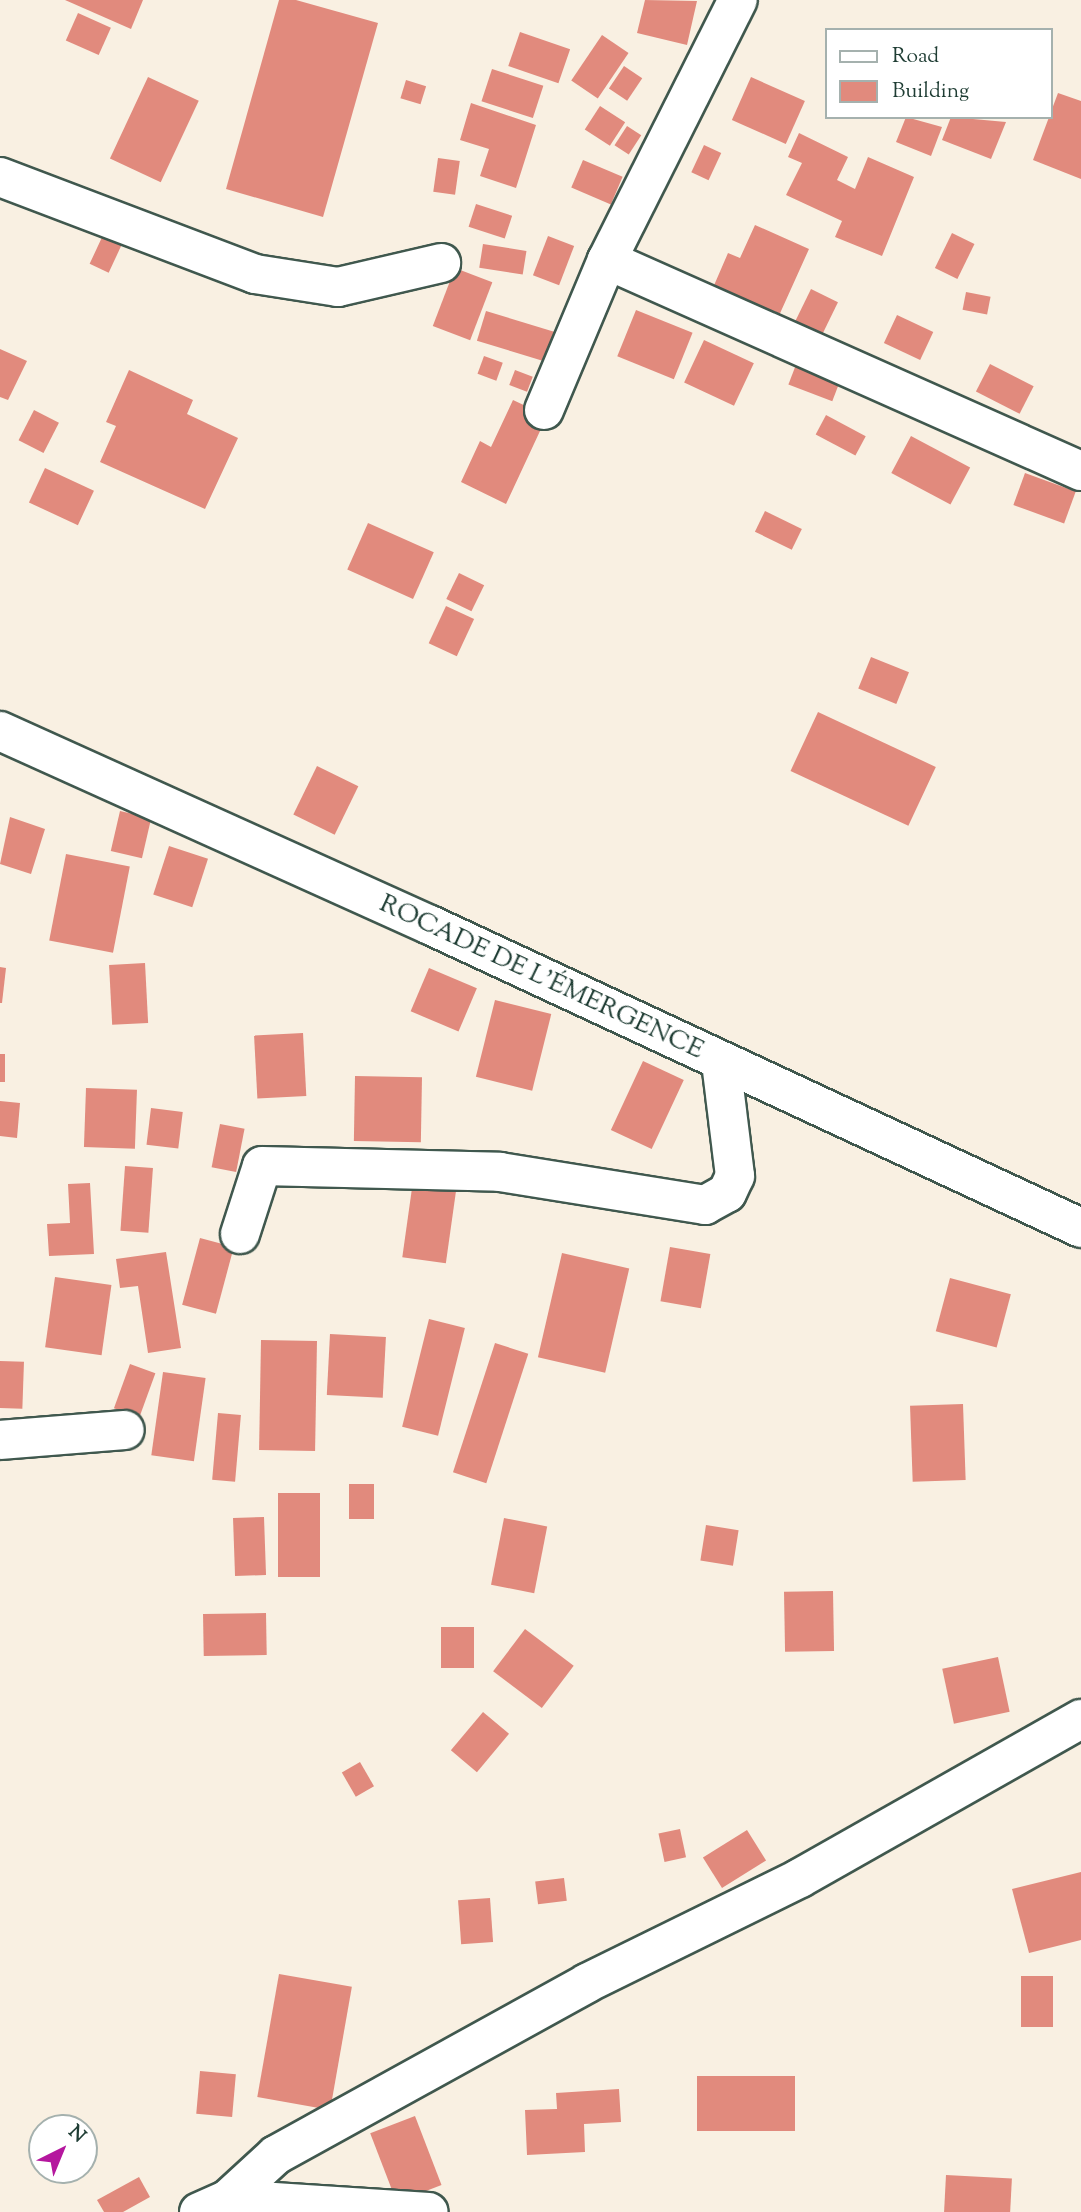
<!DOCTYPE html>
<meta charset="utf-8">
<style>
body{margin:0}
#map{position:relative;width:1081px;height:2212px;overflow:hidden;background:#f9f0e2;font-family:"Sorts Mill Goudy",serif}
div>[style]{position:absolute}
[style*='--x']{left:calc(var(--x)*1px);top:calc(var(--y)*1px);width:calc(var(--w)*1px);rotate:calc(var(--a)*1deg)}
.building>*{inset:0;background:#e18a7d;transform-origin:0 0}
.roads{filter:drop-shadow(2px 0 #40584e) drop-shadow(-2px 0 #40584e) drop-shadow(0 2px #40584e) drop-shadow(0 -2px #40584e)}
.minor>*{height:38px;margin:-19px;padding:0 19px;transform-origin:19px;border-radius:19px;background:#fff}
span{translate:-50% -50%;white-space:nowrap;text-align:center;line-height:1.15;-webkit-text-stroke:5px #fff;paint-order:stroke}
.street-label{font-size:26px;color:#1f3d34}
.legend{position:absolute;left:825px;top:28px;width:228px;height:91px;box-sizing:border-box;background:#fff;border:2px solid #a5b1ae;margin:0;padding:9px 12px;list-style:none;font-size:21px;color:#1f3d34}
.legend li{display:flex;align-items:center;gap:14px;height:35px}
.legend b{width:35px;border:2px solid #a5b1ae}
.north{position:absolute;left:28px;top:2114px;width:70px;height:70px;box-sizing:border-box;background:#fff;border:2px solid #a5b1ae;border-radius:50%;rotate:43deg;font-size:19px;font-weight:700;line-height:28px;text-align:center;color:#1f3d34}
.north::after{content:'';display:block;margin:auto;width:24px;height:32px;background:#b5179e;clip-path:polygon(50% 0,100% 100%,50% 72%,0 100%)}
</style>
<div id="map">
<div class="building">
<i style="clip-path:polygon(65px 0,143px 0,131px 29px)"></i>
<i style="clip-path:polygon(279px 0,296px 0,378px 23px,323px 217px,226px 189px)"></i>
<i style="clip-path:polygon(645px 0,697px 1px,687px 45px,637px 33px)"></i>
<i style="left:78px;top:13px;width:36px;height:30px;rotate:24deg"></i>
<i style="left:520px;top:32px;width:53px;height:36px;rotate:19deg"></i>
<i style="left:602px;top:35px;width:32px;height:55px;rotate:34deg"></i>
<i style="left:624px;top:66px;width:22px;height:27px;rotate:34deg"></i>
<i style="left:492px;top:69px;width:54px;height:34px;rotate:18deg"></i>
<i style="left:148px;top:77px;width:56px;height:90px;rotate:25deg"></i>
<i style="left:751px;top:77px;width:59px;height:47px;rotate:24deg"></i>
<i style="left:406px;top:80px;width:21px;height:19px;rotate:17deg"></i>
<i style="clip-path:polygon(1058px 93px,1081px 101px,1081px 179px,1033px 160px)"></i>
<i style="clip-path:polygon(471px 103px,536px 125px,516px 188px,480px 176px,489px 149px,460px 140px)"></i>
<i style="left:600px;top:106px;width:30px;height:28px;rotate:33deg"></i>
<i style="clip-path:polygon(906px 117px,942px 127px,931px 156px,896px 142px)"></i>
<i style="clip-path:polygon(951px 117px,1006px 122px,991px 159px,942px 140px)"></i>
<i style="left:627px;top:126px;width:17px;height:23px;rotate:33deg"></i>
<i style="clip-path:polygon(799px 133px,848px 157px,837px 180px,855px 189px,868px 157px,914px 177px,882px 256px,835px 237px,842px 221px,786px 195px,802px 163px,788px 157px)"></i>
<i style="left:704px;top:145px;width:19px;height:30px;rotate:25deg"></i>
<i style="left:438px;top:158px;width:22px;height:34px;rotate:8deg"></i>
<i style="left:583px;top:160px;width:43px;height:30px;rotate:23deg"></i>
<i style="left:476px;top:204px;width:38px;height:24px;rotate:18deg"></i>
<i style="clip-path:polygon(755px 225px,809px 249px,777px 320px,712px 290px,728px 253px,740px 258px)"></i>
<i style="left:104px;top:233px;width:21px;height:34px;rotate:25deg"></i>
<i style="left:952px;top:233px;width:25px;height:39px;rotate:26deg"></i>
<i style="left:548px;top:236px;width:28px;height:42px;rotate:21deg"></i>
<i style="left:483px;top:244px;width:44px;height:24px;rotate:9deg"></i>
<i style="left:455px;top:268px;width:40px;height:62px;rotate:21deg"></i>
<i style="left:811px;top:289px;width:30px;height:39px;rotate:26deg"></i>
<i style="left:966px;top:292px;width:25px;height:18px;rotate:11deg"></i>
<i style="left:636px;top:310px;width:61px;height:50px;rotate:22deg"></i>
<i style="left:486px;top:311px;width:72px;height:31px;rotate:17deg"></i>
<i style="left:897px;top:315px;width:40px;height:31px;rotate:25deg"></i>
<i style="left:704px;top:340px;width:55px;height:47px;rotate:25deg"></i>
<i style="clip-path:polygon(0 349px,27px 361px,8px 400px,0 397px)"></i>
<i style="left:484px;top:356px;width:20px;height:19px;rotate:20deg"></i>
<i style="left:797px;top:362px;width:47px;height:24px;rotate:21deg"></i>
<i style="left:990px;top:364px;width:49px;height:31px;rotate:27deg"></i>
<i style="clip-path:polygon(129px 370px,193px 400px,187px 414px,238px 438px,205px 509px,100px 462px,116px 426px,106px 422px)"></i>
<i style="left:515px;top:370px;width:19px;height:16px;rotate:21deg"></i>
<i style="clip-path:polygon(513px 400px,547px 416px,506px 504px,461px 482px,480px 441px,491px 447px)"></i>
<i style="left:34px;top:410px;width:28px;height:34px;rotate:27deg"></i>
<i style="left:826px;top:415px;width:45px;height:22px;rotate:28deg"></i>
<i style="left:911px;top:436px;width:67px;height:42px;rotate:28deg"></i>
<i style="left:45px;top:468px;width:54px;height:38px;rotate:25deg"></i>
<i style="left:1025px;top:473px;width:54px;height:34px;rotate:20deg"></i>
<i style="left:765px;top:511px;width:41px;height:23px;rotate:26deg"></i>
<i style="left:368px;top:523px;width:72px;height:51px;rotate:24deg"></i>
<i style="left:459px;top:573px;width:28px;height:29px;rotate:26deg"></i>
<i style="left:446px;top:606px;width:31px;height:41px;rotate:25deg"></i>
<i style="left:871px;top:657px;width:41px;height:34px;rotate:22deg"></i>
<i style="left:818px;top:712px;width:130px;height:65px;rotate:25deg"></i>
<i style="left:317px;top:766px;width:46px;height:54px;rotate:26deg"></i>
<i style="left:120px;top:811px;width:32px;height:41px;rotate:13deg"></i>
<i style="clip-path:polygon(10px 817px,45px 829px,31px 874px,0 864px)"></i>
<i style="left:169px;top:846px;width:41px;height:51px;rotate:18deg"></i>
<i style="left:66px;top:854px;width:65px;height:88px;rotate:11deg"></i>
<i style="left:145px;top:963px;width:60px;height:36px;rotate:87deg"></i>
<i style="clip-path:polygon(0 967px,6px 968px,2px 1003px,0 1003px)"></i>
<i style="left:429px;top:968px;width:52px;height:47px;rotate:23deg"></i>
<i style="left:495px;top:1000px;width:58px;height:79px;rotate:14deg"></i>
<i style="left:303px;top:1033px;width:63px;height:49px;rotate:87deg"></i>
<i style="left:0;top:1054px;width:5px;height:28px"></i>
<i style="left:643px;top:1061px;width:45px;height:76px;rotate:25deg"></i>
<i style="left:355px;top:1076px;width:67px;height:65px;rotate:1deg"></i>
<i style="left:86px;top:1088px;width:51px;height:59px;rotate:2deg"></i>
<i style="clip-path:polygon(0 1101px,20px 1103px,17px 1138px,0 1136px)"></i>
<i style="left:151px;top:1108px;width:32px;height:37px;rotate:7deg"></i>
<i style="left:220px;top:1124px;width:25px;height:44px;rotate:11deg"></i>
<i style="left:125px;top:1166px;width:28px;height:65px;rotate:4deg"></i>
<i style="left:413px;top:1181px;width:44px;height:77px;rotate:8deg"></i>
<i style="clip-path:polygon(90px 1183px,94px 1254px,49px 1256px,47px 1224px,70px 1223px,68px 1184px)"></i>
<i style="left:200px;top:1238px;width:35px;height:69px;rotate:15deg"></i>
<i style="left:670px;top:1247px;width:41px;height:55px;rotate:10deg"></i>
<i style="clip-path:polygon(166px 1252px,181px 1348px,148px 1353px,138px 1286px,120px 1288px,116px 1259px)"></i>
<i style="left:562px;top:1253px;width:69px;height:107px;rotate:13deg"></i>
<i style="left:55px;top:1277px;width:57px;height:71px;rotate:8deg"></i>
<i style="left:950px;top:1278px;width:63px;height:55px;rotate:15deg"></i>
<i style="left:429px;top:1319px;width:37px;height:111px;rotate:14deg"></i>
<i style="left:330px;top:1334px;width:56px;height:61px;rotate:3deg"></i>
<i style="left:261px;top:1340px;width:56px;height:110px;rotate:1deg"></i>
<i style="left:495px;top:1343px;width:35px;height:136px;rotate:18deg"></i>
<i style="left:0;top:1361px;width:24px;height:47px;rotate:2deg"></i>
<i style="left:130px;top:1364px;width:27px;height:47px;rotate:20deg"></i>
<i style="left:163px;top:1372px;width:43px;height:84px;rotate:8deg"></i>
<i style="left:963px;top:1404px;width:76px;height:53px;rotate:88deg"></i>
<i style="left:218px;top:1413px;width:23px;height:67px;rotate:5deg"></i>
<i style="left:349px;top:1484px;width:25px;height:35px"></i>
<i style="left:278px;top:1493px;width:42px;height:84px"></i>
<i style="left:264px;top:1517px;width:58px;height:31px;rotate:88deg"></i>
<i style="left:504px;top:1518px;width:44px;height:68px;rotate:11deg"></i>
<i style="left:706px;top:1525px;width:33px;height:36px;rotate:9deg"></i>
<i style="left:833px;top:1591px;width:60px;height:49px;rotate:89deg"></i>
<i style="left:266px;top:1613px;width:42px;height:63px;rotate:89deg"></i>
<i style="left:441px;top:1627px;width:33px;height:41px"></i>
<i style="left:525px;top:1629px;width:61px;height:53px;rotate:37deg"></i>
<i style="left:998px;top:1657px;width:56px;height:57px;rotate:78deg"></i>
<i style="left:483px;top:1712px;width:34px;height:50px;rotate:40deg"></i>
<i style="left:360px;top:1762px;width:28px;height:21px;rotate:60deg"></i>
<i style="left:680px;top:1829px;width:29px;height:22px;rotate:78deg"></i>
<i style="left:747px;top:1830px;width:36px;height:52px;rotate:58deg"></i>
<i style="clip-path:polygon(1081px 1872px,1081px 1940px,1029px 1953px,1012px 1889px)"></i>
<i style="left:564px;top:1878px;width:23px;height:29px;rotate:83deg"></i>
<i style="left:490px;top:1898px;width:44px;height:32px;rotate:86deg"></i>
<i style="left:279px;top:1974px;width:74px;height:125px;rotate:10deg"></i>
<i style="left:1021px;top:1976px;width:32px;height:51px"></i>
<i style="left:200px;top:2071px;width:36px;height:43px;rotate:5deg"></i>
<i style="left:697px;top:2076px;width:98px;height:55px"></i>
<i style="clip-path:polygon(619px 2089px,621px 2122px,584px 2124px,585px 2152px,527px 2155px,525px 2110px,557px 2109px,556px 2093px)"></i>
<i style="left:415px;top:2116px;width:74px;height:48px;rotate:69deg"></i>
<i style="left:946px;top:2175px;width:66px;height:37px;rotate:3deg"></i>
<i style="clip-path:polygon(139px 2177px,150px 2197px,123px 2212px,104px 2212px,97px 2200px)"></i>
</div>
<div class="roads">
<div class="minor">
<i style="--x:0;--y:177;--w:273;--a:20.8"></i>
<i style="--x:255;--y:274;--w:84;--a:8.9"></i>
<i style="--x:338;--y:287;--w:106;--a:-13.1"></i>
<i style="--x:607;--y:260;--w:519;--a:24"></i>
<i style="--x:544;--y:410;--w:163;--a:-67.2"></i>
<i style="--x:607;--y:260;--w:291;--a:-63.3"></i>
<i style="--x:0;--y:731;--w:472;--a:24.3"></i>
<i style="--x:430;--y:925;--w:718;--a:24.96"></i>
<i style="--x:240;--y:1234;--w:71;--a:-72.1"></i>
<i style="--x:262;--y:1166;--w:238;--a:1.4"></i>
<i style="--x:500;--y:1172;--w:208;--a:9.1"></i>
<i style="--x:705;--y:1205;--w:25;--a:-29"></i>
<i style="--x:727;--y:1193;--w:19;--a:-65"></i>
<i style="--x:735;--y:1176;--w:115;--a:-97"></i>
<i style="--x:0;--y:1440;--w:125;--a:-4.6"></i>
<i style="--x:228;--y:2199;--w:201;--a:3.7"></i>
<i style="--x:199;--y:2212;--w:32;--a:-24"></i>
<i style="--x:228;--y:2199;--w:65;--a:-42.5"></i>
<i style="--x:276;--y:2155;--w:355;--a:-28.9"></i>
<i style="--x:587;--y:1983;--w:237;--a:-26.2"></i>
<i style="--x:800;--y:1878;--w:323;--a:-29.5"></i>
</div>
</div>
<div class="street-label">
<span style="left:541px;top:978px;rotate:25deg">ROCADE DE L'ÉMERGENCE</span>
</div>
<ul class="legend">
<li><b style="height:9px;background:#fff"></b>Road</li>
<li><b style="height:19px;background:#e18a7d"></b>Building</li>
</ul>
<div class="north">N</div>
</div>
